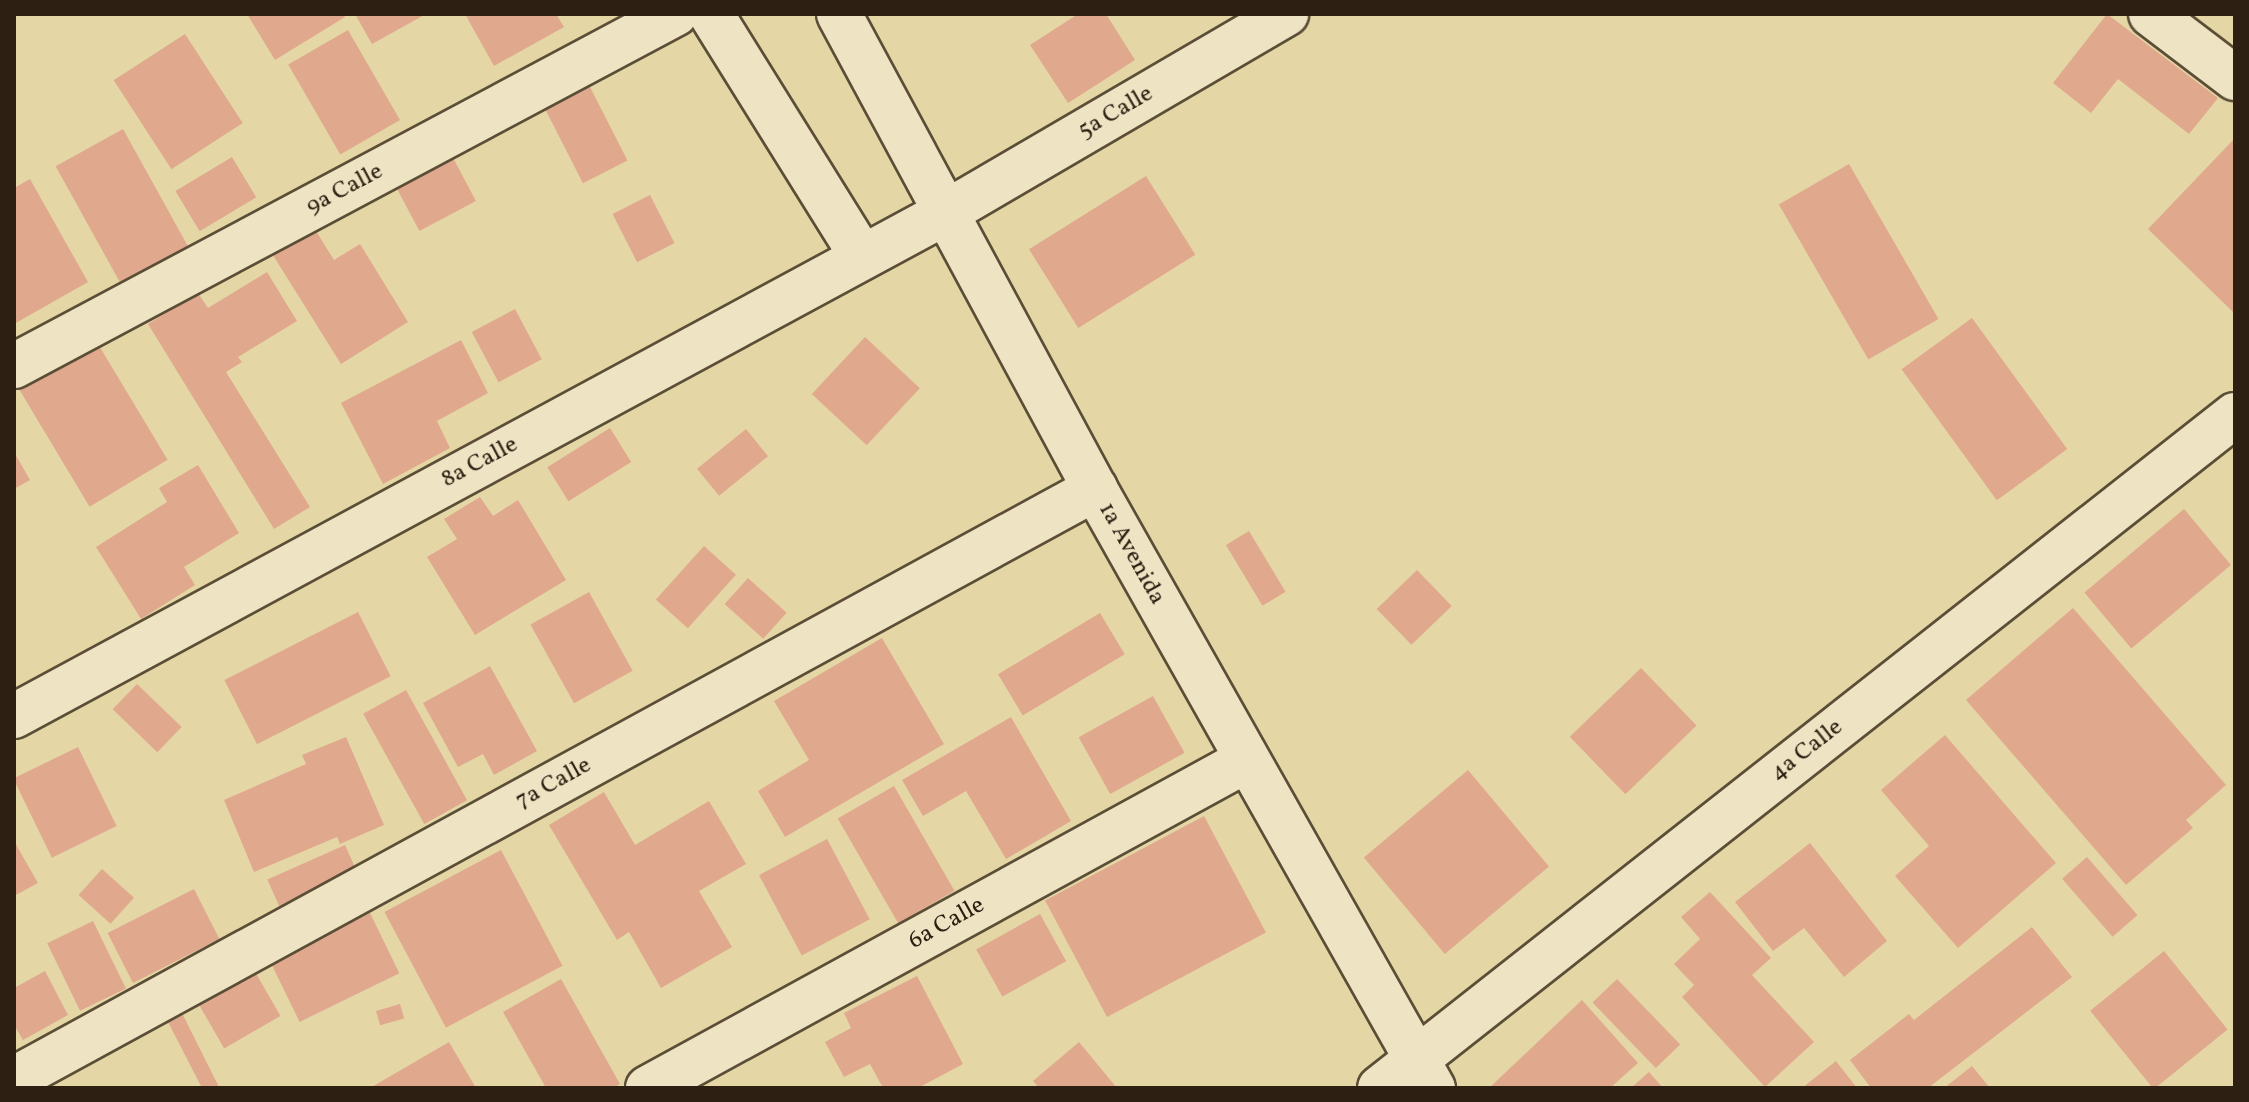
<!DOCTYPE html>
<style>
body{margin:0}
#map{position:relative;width:2249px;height:1102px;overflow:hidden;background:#e5d6a5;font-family:Vollkorn,serif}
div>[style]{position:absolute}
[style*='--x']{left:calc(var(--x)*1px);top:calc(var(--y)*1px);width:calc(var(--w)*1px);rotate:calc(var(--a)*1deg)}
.building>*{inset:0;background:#e0a98e;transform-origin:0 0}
.roads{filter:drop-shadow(2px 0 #5b4e37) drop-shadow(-2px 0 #5b4e37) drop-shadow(0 2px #5b4e37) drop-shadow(0 -2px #5b4e37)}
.minor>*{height:44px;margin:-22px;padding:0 22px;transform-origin:22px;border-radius:22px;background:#eee4c4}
span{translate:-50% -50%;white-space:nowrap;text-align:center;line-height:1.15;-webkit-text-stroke:6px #eee4c4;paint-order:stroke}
.street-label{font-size:24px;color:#2d2012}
.frame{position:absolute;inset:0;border:16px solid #2d2012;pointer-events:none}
</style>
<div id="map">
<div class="building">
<i style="clip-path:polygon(247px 14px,343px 14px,345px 17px,275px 60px)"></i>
<i style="clip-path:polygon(355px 14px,426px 14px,372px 44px)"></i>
<i style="clip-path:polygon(465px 14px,556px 14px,564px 27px,494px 66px)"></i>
<i style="clip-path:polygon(1078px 14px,1106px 14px,1135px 60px,1068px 103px,1030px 45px)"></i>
<i style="clip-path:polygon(2107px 14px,2218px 98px,2189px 134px,2118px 79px,2091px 113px,2053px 83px)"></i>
<i style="left:348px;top:30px;width:104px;height:69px;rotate:60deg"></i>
<i style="left:185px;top:34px;width:106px;height:85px;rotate:57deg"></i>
<i style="left:588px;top:83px;width:87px;height:50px;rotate:63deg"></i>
<i style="left:123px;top:129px;width:134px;height:77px;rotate:61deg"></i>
<i style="clip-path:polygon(2235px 138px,2235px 314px,2148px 229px)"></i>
<i style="left:452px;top:156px;width:51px;height:64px;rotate:62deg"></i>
<i style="left:232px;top:157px;width:47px;height:66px;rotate:59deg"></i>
<i style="left:1849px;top:164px;width:179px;height:81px;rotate:60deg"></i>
<i style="left:1146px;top:176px;width:93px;height:138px;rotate:58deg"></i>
<i style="clip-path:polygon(30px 179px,88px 282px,14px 324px,14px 188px)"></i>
<i style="left:650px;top:195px;width:54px;height:42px;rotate:63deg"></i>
<i style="clip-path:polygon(313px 226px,334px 260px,360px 244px,408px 322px,341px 364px,271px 252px)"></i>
<i style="clip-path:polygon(267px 272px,297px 321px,238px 357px,242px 362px,226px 372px,310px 507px,274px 529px,148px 324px,198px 293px,208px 308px)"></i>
<i style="left:515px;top:309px;width:57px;height:49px;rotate:62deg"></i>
<i style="left:1972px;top:318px;width:162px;height:87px;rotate:54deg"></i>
<i style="left:865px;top:337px;width:75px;height:78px;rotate:43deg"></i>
<i style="left:95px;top:339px;width:141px;height:91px;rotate:59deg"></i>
<i style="clip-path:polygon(461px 340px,488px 393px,437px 421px,450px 448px,383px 484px,341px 403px)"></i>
<i style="left:610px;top:428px;width:40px;height:74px;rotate:58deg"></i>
<i style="left:746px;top:429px;width:35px;height:63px;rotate:51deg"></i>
<i style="clip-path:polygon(14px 452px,30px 480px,14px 489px)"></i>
<i style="clip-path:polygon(198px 465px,239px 533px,184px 567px,195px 585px,141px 619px,96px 547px,167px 502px,159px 488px)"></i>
<i style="clip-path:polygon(480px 497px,493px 516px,518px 500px,566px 580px,475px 635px,427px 557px,457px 539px,444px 519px)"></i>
<i style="left:2184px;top:509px;width:73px;height:130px;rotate:50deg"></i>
<i style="left:1249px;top:531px;width:71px;height:27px;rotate:59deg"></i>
<i style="left:704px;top:546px;width:43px;height:72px;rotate:42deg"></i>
<i style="left:1417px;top:570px;width:50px;height:56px;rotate:46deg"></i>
<i style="left:748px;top:578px;width:52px;height:35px;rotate:42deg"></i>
<i style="left:589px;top:592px;width:90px;height:67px;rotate:61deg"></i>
<i style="clip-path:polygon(2073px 608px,2226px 785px,2186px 820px,2193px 828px,2126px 885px,1966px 700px)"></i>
<i style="left:358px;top:612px;width:72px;height:150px;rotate:63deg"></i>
<i style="left:1100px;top:613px;width:48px;height:119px;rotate:59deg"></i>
<i style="clip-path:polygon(882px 638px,944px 744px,785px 837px,758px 791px,809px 760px,774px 701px)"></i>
<i style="clip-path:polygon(490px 666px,537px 751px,494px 775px,483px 754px,458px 767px,423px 703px)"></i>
<i style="left:1641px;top:668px;width:80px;height:99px;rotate:46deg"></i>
<i style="left:137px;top:684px;width:62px;height:35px;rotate:44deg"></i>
<i style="left:406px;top:690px;width:126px;height:49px;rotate:61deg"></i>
<i style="left:1153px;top:696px;width:65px;height:85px;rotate:61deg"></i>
<i style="clip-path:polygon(1011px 717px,1071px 821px,1006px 859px,966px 791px,923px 816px,902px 780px)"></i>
<i style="clip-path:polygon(1945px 735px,2056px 863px,1958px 948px,1895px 876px,1929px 846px,1881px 790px)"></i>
<i style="clip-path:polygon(346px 737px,384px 825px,340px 844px,337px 837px,254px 872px,224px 800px,306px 764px,302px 755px)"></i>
<i style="left:78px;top:747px;width:88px;height:72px;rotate:64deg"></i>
<i style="left:1468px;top:770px;width:126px;height:136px;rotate:50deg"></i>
<i style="left:894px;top:786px;width:121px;height:65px;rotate:60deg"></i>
<i style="clip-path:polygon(604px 792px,635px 845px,709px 801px,746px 864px,699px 891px,732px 947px,661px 988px,629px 932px,617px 940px,549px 825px)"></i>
<i style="left:1204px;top:816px;width:132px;height:180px;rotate:62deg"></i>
<i style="left:827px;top:839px;width:91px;height:77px;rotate:62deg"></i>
<i style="clip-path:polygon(14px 841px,38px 883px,14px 896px)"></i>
<i style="clip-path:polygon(1810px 843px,1887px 941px,1844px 977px,1804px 928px,1773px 951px,1735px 902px)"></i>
<i style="left:345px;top:845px;width:32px;height:85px;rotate:66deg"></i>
<i style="left:501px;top:850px;width:131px;height:132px;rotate:62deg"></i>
<i style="left:2087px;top:857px;width:77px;height:33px;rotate:49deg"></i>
<i style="left:102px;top:869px;width:43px;height:35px;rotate:42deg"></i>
<i style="left:194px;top:889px;width:56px;height:97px;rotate:63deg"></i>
<i style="clip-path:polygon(1710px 892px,1771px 958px,1752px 975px,1814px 1042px,1765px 1087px,1682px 997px,1694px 985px,1674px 964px,1700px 939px,1681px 917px)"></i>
<i style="left:370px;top:913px;width:67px;height:111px;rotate:64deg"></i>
<i style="left:1040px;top:914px;width:54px;height:73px;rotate:61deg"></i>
<i style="left:93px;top:921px;width:75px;height:51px;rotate:64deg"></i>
<i style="clip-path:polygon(2032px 927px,2072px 977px,1928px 1088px,1871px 1088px,1850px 1060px,1909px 1014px,1914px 1020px)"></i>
<i style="left:2164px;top:951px;width:101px;height:95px;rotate:51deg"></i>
<i style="left:254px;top:970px;width:53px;height:65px;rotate:60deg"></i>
<i style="clip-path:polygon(45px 971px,68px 1015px,23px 1040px,14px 1025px,14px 988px)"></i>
<i style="clip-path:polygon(917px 976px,963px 1064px,918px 1088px,883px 1088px,870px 1064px,844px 1077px,825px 1042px,851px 1028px,844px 1013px)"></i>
<i style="clip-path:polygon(561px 979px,620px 1084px,613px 1088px,546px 1088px,503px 1012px)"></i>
<i style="left:1617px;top:979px;width:91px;height:34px;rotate:46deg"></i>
<i style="clip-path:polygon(1582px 1000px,1638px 1063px,1610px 1088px,1489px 1088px)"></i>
<i style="left:400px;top:1004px;width:15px;height:25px;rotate:74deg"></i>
<i style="clip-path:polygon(183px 1015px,219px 1087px,216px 1088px,202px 1088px,168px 1022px)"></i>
<i style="clip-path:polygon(449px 1042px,476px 1088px,370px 1088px,382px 1081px)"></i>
<i style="clip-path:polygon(1079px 1042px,1117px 1088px,1039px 1088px,1033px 1081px)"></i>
<i style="clip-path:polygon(1836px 1061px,1857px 1088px,1802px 1088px)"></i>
<i style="clip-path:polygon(1972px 1066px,1990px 1088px,1944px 1088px)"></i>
<i style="clip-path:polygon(1649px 1072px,1663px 1088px,1631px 1088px)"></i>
</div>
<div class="roads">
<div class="minor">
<i style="--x:711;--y:14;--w:286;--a:58.1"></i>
<i style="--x:839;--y:14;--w:540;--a:61.68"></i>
<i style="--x:1095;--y:489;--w:688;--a:60.57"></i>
<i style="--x:2151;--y:14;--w:106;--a:37.3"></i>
<i style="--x:14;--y:366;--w:749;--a:-28.04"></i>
<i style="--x:14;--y:716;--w:1060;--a:-28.38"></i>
<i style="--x:947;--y:212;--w:393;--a:-30.3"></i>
<i style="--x:14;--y:1079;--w:1232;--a:-28.63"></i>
<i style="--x:648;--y:1088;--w:681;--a:-28.71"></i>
<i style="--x:1380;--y:1088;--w:1088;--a:-38.21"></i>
</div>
</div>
<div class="street-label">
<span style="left:1116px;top:113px;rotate:-30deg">5a Calle</span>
<span style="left:345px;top:190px;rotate:-28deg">9a Calle</span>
<span style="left:480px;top:463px;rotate:-28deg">8a Calle</span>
<span style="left:1131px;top:554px;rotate:61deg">1a Avenida</span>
<span style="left:1807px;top:751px;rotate:-38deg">4a Calle</span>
<span style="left:554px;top:784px;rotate:-29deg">7a Calle</span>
<span style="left:947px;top:924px;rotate:-29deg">6a Calle</span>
</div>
<div class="frame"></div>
</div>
